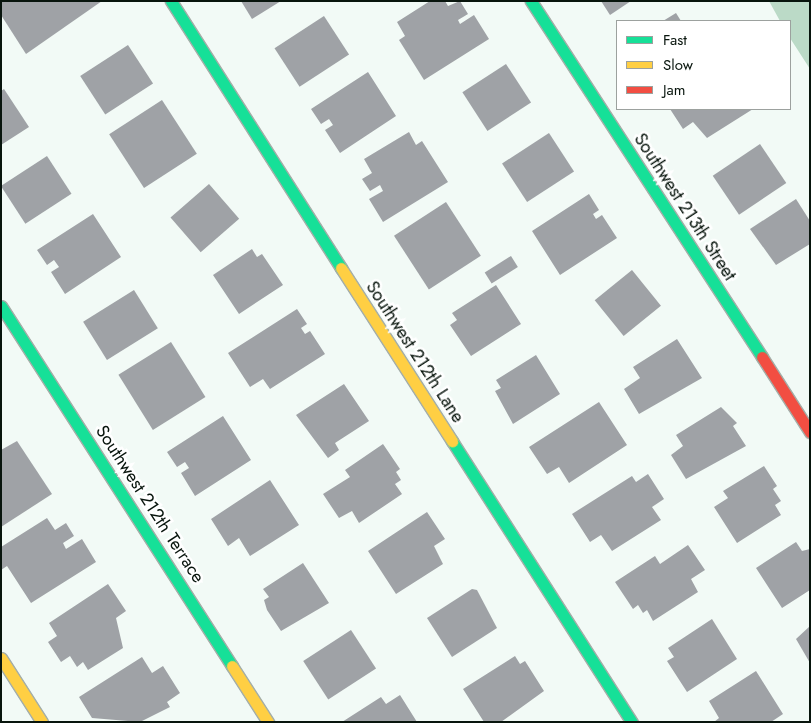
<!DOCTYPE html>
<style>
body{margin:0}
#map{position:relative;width:811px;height:723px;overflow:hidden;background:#f2faf6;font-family:Jost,sans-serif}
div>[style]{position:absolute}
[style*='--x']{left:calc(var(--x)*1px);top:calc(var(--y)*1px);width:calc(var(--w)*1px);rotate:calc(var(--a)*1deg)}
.water>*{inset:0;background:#bbdac7}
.building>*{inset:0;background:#9fa2a6;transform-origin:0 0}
.roads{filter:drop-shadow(1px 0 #a4aea8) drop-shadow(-1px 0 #a4aea8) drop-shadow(0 1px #a4aea8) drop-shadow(0 -1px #a4aea8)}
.fast>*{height:11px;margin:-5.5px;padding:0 5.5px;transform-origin:5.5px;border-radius:5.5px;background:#16e098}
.slow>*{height:11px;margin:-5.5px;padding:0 5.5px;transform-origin:5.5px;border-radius:5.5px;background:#ffcf43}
.jam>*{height:11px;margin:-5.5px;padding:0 5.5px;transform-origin:5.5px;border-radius:5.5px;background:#f24e42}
span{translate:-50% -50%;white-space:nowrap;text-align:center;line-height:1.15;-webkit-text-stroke:5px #fff;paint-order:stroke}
.street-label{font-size:18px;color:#08150d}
.frame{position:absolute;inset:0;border:2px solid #08150d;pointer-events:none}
.legend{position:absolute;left:616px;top:20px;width:175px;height:90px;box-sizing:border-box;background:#fff;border:1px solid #9ca19e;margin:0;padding:6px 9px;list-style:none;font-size:15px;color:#08150d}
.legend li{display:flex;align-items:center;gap:10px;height:25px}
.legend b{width:25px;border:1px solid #9ca19e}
</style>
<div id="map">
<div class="water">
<i style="clip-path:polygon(769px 1px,810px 1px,810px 69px,790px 38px,790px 21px,780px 21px)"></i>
</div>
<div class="building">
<i style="clip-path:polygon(1px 1px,102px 1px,26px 54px,1px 15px)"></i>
<i style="clip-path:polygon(241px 1px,281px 1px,252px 19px)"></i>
<i style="clip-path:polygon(430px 1px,445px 1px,448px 6px,460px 1px,468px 14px,458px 20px,460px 24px,474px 15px,489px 39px,424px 80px,399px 40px,405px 36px,397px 22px)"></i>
<i style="clip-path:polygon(601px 1px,631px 1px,610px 15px)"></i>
<i style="clip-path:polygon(676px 13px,681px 21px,663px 21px)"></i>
<i style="left:324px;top:16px;width:46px;height:59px;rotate:57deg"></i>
<i style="left:128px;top:45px;width:46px;height:57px;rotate:57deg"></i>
<i style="left:506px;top:64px;width:46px;height:52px;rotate:57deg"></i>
<i style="clip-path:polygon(368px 72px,396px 116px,340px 153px,325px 130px,333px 125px,329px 119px,321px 124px,311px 109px)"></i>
<i style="clip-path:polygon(4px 89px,29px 127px,1px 145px,1px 91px)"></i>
<i style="left:162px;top:100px;width:64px;height:63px;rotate:57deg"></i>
<i style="clip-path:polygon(670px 109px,753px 109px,707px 138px,693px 122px,683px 129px)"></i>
<i style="clip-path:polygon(409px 132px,416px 145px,422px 141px,448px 182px,383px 222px,369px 199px,383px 191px,380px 185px,370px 191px,362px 179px,372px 173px,364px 159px)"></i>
<i style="left:549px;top:133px;width:46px;height:56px;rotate:57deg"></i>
<i style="left:760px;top:144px;width:47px;height:57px;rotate:56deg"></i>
<i style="left:47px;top:156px;width:45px;height:55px;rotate:57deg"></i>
<i style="left:209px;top:184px;width:46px;height:51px;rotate:49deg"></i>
<i style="clip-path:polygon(589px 194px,599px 210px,593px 214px,596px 219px,602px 215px,617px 238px,560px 275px,532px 231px)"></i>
<i style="clip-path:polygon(796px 199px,810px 221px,810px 244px,776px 265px,750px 229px)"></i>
<i style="left:446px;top:202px;width:64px;height:62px;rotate:57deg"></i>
<i style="clip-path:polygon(93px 214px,121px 257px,65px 294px,51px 272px,59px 267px,54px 260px,47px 265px,37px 250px)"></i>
<i style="clip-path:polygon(252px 249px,257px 257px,262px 254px,283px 285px,239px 314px,213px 275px)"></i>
<i style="left:511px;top:256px;width:13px;height:31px;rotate:58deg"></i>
<i style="left:632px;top:270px;width:46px;height:48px;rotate:51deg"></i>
<i style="clip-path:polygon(496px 285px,521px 324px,471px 356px,450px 325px,457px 320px,452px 313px)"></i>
<i style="left:134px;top:290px;width:45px;height:60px;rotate:58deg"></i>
<i style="clip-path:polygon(297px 309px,307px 324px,301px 328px,305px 334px,310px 331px,325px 354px,270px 389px,263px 379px,250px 387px,228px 353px)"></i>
<i style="clip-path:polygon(677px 339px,702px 378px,639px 414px,624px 389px,640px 378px,633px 367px)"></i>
<i style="left:171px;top:342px;width:65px;height:62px;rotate:58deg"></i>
<i style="clip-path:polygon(536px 355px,560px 394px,513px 424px,495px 391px,501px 388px,496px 380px)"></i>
<i style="clip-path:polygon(344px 384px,369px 421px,335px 443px,339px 450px,328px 458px,296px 415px)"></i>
<i style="clip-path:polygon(599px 402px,627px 445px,569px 483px,559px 467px,547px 474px,529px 447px)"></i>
<i style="clip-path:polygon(721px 407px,737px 423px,733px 426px,746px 446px,686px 479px,671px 455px,683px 446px,676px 435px)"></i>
<i style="clip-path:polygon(223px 416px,251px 460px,195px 496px,181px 473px,189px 468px,185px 462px,177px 467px,167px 452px)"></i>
<i style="clip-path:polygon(17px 441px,52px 494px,1px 527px,1px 450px)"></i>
<i style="clip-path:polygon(383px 444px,400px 469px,396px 472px,401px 480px,395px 484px,402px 494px,359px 523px,352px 511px,339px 518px,323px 494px,350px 477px,345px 470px)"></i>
<i style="clip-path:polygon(764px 466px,777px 486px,773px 489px,781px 501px,775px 505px,781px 515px,737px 543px,714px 507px,728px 498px,723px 491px)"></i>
<i style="clip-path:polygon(648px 474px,664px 499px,652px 507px,661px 520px,612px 551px,601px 535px,590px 542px,572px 514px,632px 476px,636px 482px)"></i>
<i style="clip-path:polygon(270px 480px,299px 525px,250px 556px,239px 538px,228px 546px,211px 519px)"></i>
<i style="clip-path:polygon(427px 512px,445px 539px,434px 546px,443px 564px,396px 594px,368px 551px)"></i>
<i style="clip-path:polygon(47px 518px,55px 530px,66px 523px,74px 536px,63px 543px,66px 549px,82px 539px,96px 562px,31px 603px,7px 566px,1px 570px,1px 547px)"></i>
<i style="clip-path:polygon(796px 542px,802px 551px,810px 549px,810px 590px,782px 608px,756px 568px)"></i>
<i style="clip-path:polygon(688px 545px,705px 570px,691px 579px,698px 592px,653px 621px,647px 610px,643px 613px,638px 605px,633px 609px,615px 582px,655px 556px,660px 564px)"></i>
<i style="clip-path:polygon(303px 563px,329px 603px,281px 631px,267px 610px,264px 600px,269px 597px,263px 589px)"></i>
<i style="clip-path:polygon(108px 584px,126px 611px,116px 618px,123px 648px,88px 670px,83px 662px,77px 667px,70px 656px,61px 662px,48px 642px,57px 636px,49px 623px)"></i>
<i style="clip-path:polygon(472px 589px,477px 590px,497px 628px,452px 657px,427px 618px)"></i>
<i style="clip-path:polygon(712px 619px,737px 659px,687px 692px,667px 661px,674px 657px,668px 648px)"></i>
<i style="clip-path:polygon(810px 626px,810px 663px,796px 639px)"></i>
<i style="left:351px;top:630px;width:46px;height:57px;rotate:57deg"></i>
<i style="clip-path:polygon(515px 656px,520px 664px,525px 661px,544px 691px,501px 722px,484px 722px,463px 689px)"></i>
<i style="clip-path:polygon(142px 657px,152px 673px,163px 666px,180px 693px,167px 702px,170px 707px,140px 722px,92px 718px,79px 697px)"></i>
<i style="clip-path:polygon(756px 671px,783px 714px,771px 722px,714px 722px,719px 718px,709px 701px)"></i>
<i style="clip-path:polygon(400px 695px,417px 722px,342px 722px,381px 697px,386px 704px)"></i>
</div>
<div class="roads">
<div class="fast">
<i style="--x:171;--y:1;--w:317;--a:57.5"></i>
<i style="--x:531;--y:1;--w:424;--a:57"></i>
<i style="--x:1;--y:306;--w:428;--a:57.3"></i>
<i style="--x:452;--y:441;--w:334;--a:57.4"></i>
</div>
<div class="slow">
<i style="--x:341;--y:268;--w:206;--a:57.3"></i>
<i style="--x:1;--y:658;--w:76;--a:57.4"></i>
<i style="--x:232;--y:666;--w:67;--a:57.3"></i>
</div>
<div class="jam">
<i style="--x:762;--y:357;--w:89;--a:57.4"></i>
</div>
</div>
<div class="street-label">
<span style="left:685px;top:207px;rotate:57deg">Southwest 213th Street</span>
<span style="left:415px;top:352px;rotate:57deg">Southwest 212th Lane</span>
<span style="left:150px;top:504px;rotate:57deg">Southwest 212th Terrace</span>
</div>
<div class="frame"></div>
<ul class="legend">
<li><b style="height:6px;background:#16e098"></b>Fast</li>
<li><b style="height:6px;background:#ffcf43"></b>Slow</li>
<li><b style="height:6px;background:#f24e42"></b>Jam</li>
</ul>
</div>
